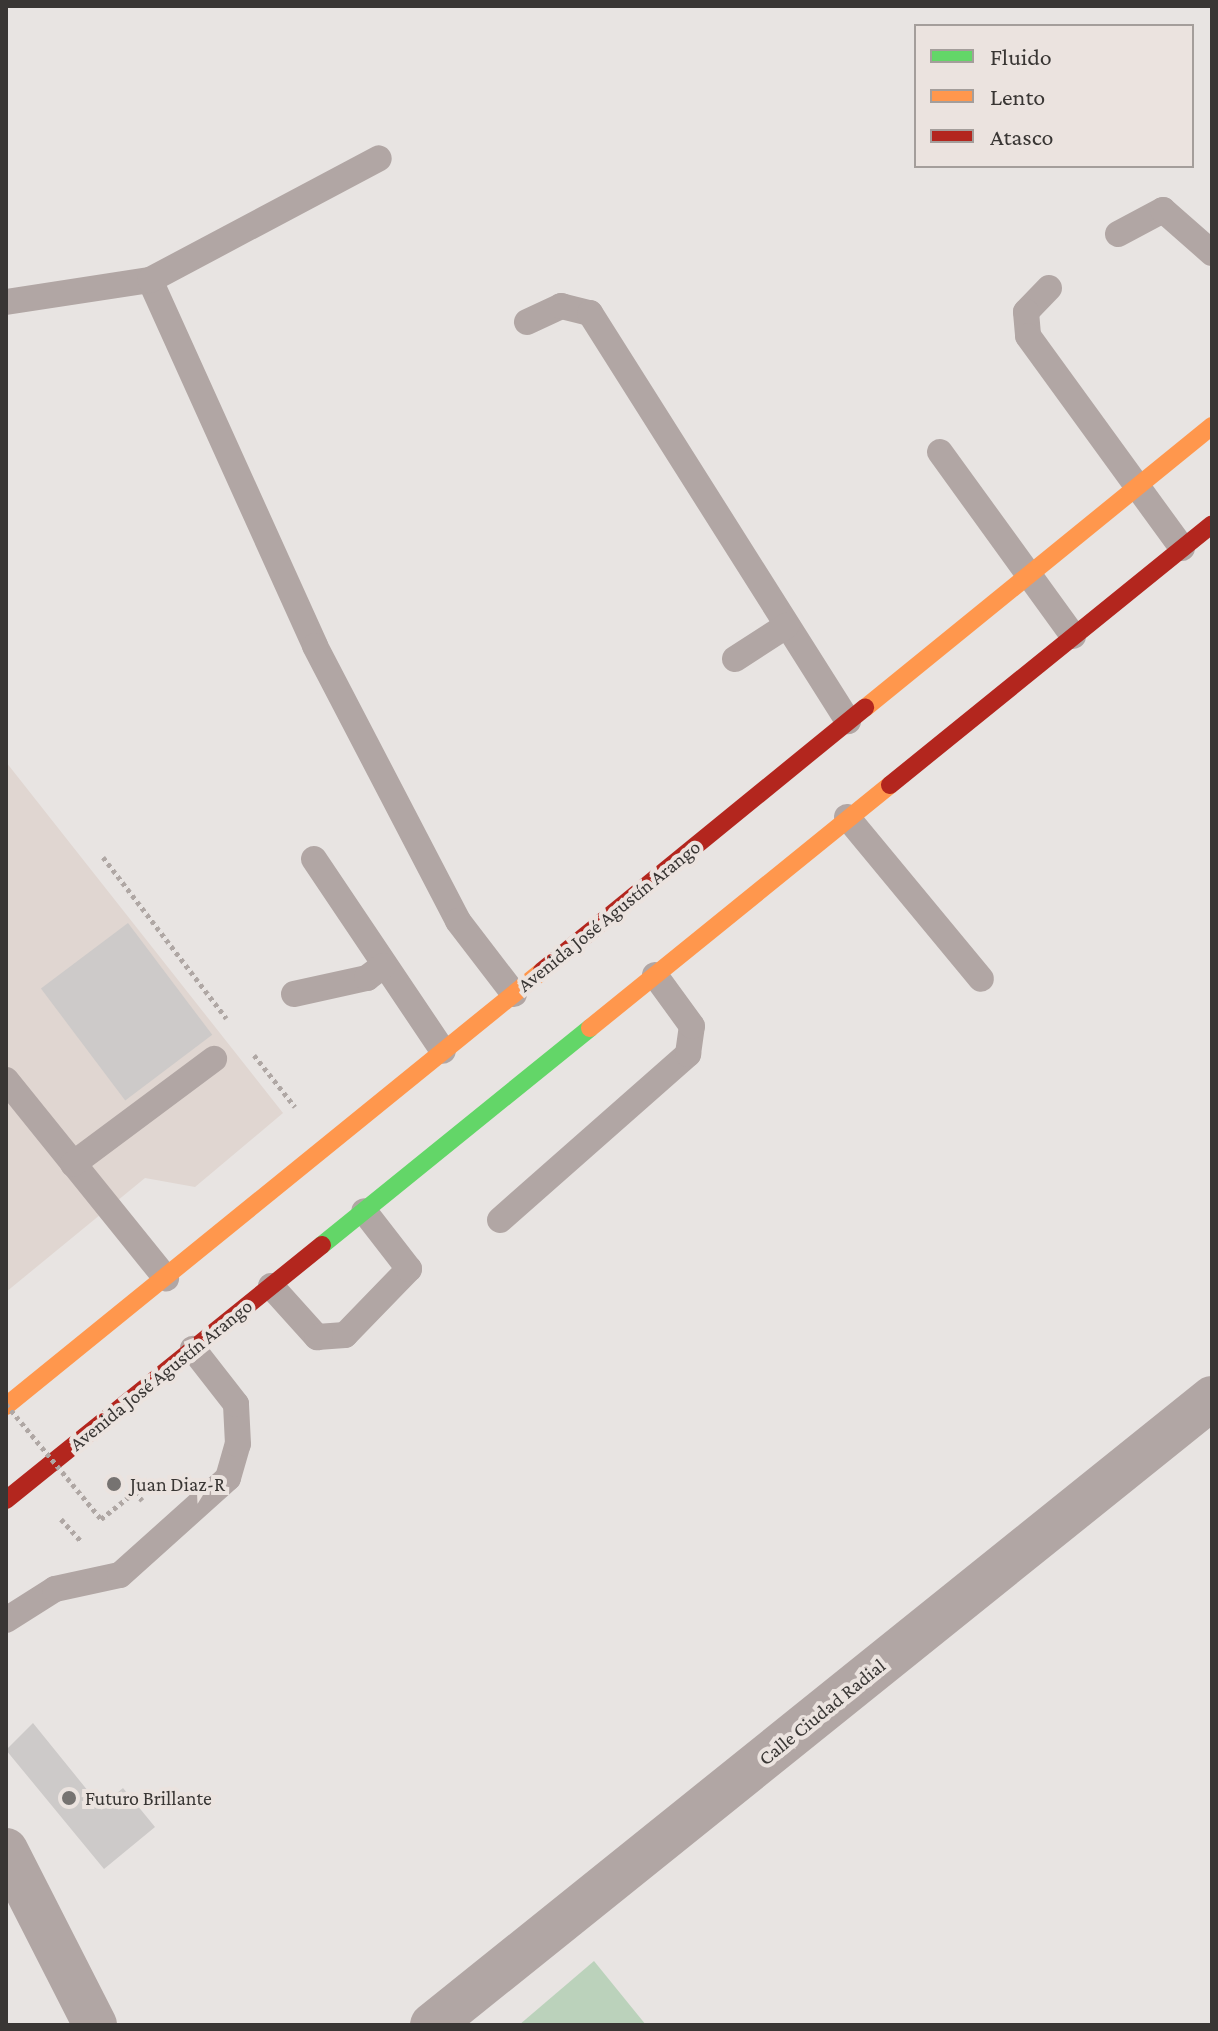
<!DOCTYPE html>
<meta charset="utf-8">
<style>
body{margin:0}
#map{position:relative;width:1218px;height:2031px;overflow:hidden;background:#e8e4e2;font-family:"Crimson Pro",serif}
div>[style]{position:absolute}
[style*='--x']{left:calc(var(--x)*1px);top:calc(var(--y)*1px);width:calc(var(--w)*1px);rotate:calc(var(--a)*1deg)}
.built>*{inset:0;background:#e0d6d1}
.green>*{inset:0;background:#bbd2bb}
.building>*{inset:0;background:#cdcac9;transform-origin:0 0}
.path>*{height:5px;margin-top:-2.5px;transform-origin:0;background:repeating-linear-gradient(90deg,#afa7a4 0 4px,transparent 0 8px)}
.lane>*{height:26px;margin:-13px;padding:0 13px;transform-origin:13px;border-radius:13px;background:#b1a6a4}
.street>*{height:44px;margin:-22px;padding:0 22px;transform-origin:22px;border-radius:22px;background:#b1a6a4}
.fast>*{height:18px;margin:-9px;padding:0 9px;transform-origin:9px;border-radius:9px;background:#63d668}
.slow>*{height:18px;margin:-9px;padding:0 9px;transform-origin:9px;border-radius:9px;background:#ff974d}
.jam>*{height:18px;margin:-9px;padding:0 9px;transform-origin:9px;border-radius:9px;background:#b3261e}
.path-bridge>*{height:5px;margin-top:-2.5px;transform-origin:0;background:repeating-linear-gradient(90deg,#afa7a4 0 4px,transparent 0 8px)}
.dots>*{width:22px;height:22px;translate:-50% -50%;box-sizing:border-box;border:4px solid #ebe3df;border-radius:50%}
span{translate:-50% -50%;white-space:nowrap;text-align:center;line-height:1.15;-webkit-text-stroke:8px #ebe3df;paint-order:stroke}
.street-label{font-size:20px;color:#393634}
.poi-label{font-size:20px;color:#393634}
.left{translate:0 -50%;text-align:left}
.frame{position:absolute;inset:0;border:8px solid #393634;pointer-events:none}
.legend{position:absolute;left:914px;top:24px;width:280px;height:144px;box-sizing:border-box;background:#ebe3df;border:2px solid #a49e9b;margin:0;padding:10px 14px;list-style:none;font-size:24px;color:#393634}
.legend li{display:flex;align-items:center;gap:16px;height:40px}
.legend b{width:40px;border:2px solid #a49e9b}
</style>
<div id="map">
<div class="built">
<i style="clip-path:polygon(6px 762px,283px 1113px,195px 1187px,145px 1178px,6px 1292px)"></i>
</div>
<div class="green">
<i style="clip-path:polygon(594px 1961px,646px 2025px,519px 2025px)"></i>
</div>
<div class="building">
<i style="left:128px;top:923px;width:140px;height:109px;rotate:53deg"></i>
<i style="clip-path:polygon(33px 1723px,101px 1807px,123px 1788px,155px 1827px,104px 1869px,6px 1750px)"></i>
</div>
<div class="path">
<i style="--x:103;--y:857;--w:203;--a:52.6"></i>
<i style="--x:254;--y:1055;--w:66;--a:51.7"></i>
<i style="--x:61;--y:1519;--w:30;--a:48"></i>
<i style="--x:101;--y:1519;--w:43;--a:-38.5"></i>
<i style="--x:135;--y:1492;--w:11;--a:49"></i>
</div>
<div class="lane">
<i style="--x:1118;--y:234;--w:51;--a:-28.1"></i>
<i style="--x:1163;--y:210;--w:65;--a:41.3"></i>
<i style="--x:150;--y:280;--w:401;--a:65.7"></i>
<i style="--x:315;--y:646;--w:310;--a:62.5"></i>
<i style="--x:458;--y:921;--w:92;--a:52.5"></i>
<i style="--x:1049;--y:288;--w:33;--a:134"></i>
<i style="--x:1026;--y:312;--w:24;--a:85"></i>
<i style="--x:1028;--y:336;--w:262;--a:54"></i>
<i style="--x:6;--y:302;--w:146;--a:-8.7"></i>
<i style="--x:150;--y:280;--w:259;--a:-28"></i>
<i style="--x:527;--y:322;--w:38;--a:-25"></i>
<i style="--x:561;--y:306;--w:30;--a:14"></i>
<i style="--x:590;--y:313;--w:483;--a:57.7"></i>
<i style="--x:940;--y:452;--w:227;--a:54.1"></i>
<i style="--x:735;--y:659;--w:61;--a:-32.9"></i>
<i style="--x:847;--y:817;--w:210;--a:50.4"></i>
<i style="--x:314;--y:859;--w:231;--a:56.1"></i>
<i style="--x:294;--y:994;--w:75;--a:-12.4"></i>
<i style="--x:367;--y:978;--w:20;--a:-37"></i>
<i style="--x:6;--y:1080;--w:255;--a:51.1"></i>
<i style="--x:73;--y:1164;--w:176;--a:-36.7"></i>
<i style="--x:500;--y:1220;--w:251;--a:-41.4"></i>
<i style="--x:688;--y:1054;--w:28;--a:-82"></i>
<i style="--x:692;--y:1026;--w:63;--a:-126"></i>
<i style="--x:271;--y:1286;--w:69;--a:48"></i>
<i style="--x:317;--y:1337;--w:28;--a:-4"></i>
<i style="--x:345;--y:1335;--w:92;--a:-45.9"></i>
<i style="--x:409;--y:1269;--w:73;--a:-127.8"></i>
<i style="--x:6;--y:1620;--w:58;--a:-32.3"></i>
<i style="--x:55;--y:1589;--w:66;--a:-12.2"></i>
<i style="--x:120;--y:1575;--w:145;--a:-41.9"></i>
<i style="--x:228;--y:1478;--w:35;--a:-74"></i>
<i style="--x:238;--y:1444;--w:40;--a:-92.9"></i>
<i style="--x:236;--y:1404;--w:70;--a:-128"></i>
</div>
<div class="street">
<i style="--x:6;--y:1850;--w:196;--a:63"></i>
<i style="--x:432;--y:2025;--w:1001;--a:-38.79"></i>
</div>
<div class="fast">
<i style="--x:322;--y:1245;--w:345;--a:-39"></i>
</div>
<div class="slow">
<i style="--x:865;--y:708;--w:447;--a:-39.1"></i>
<i style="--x:590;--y:1028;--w:386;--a:-39"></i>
<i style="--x:6;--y:1406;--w:690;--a:-39.06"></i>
</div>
<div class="jam">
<i style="--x:890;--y:785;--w:414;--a:-39"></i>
<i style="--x:542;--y:971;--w:417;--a:-39.2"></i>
<i style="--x:6;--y:1500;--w:406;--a:-38.9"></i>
</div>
<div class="path-bridge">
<i style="--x:6;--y:1404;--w:149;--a:50.4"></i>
</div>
<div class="dots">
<i style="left:114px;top:1484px;background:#767371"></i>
<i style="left:69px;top:1798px;background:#767371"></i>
</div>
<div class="street-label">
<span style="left:609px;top:916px;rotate:-39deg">Avenida José Agustín Arango</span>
<span style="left:161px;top:1375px;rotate:-39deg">Avenida José Agustín Arango</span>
<span style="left:822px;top:1712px;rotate:-39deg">Calle Ciudad Radial</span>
</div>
<div class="poi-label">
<span class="left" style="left:130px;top:1484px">Juan Diaz-R</span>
<span class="left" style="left:85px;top:1798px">Futuro Brillante</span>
</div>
<div class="frame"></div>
<ul class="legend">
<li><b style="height:10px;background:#63d668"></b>Fluido</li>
<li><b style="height:10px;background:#ff974d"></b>Lento</li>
<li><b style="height:10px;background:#b3261e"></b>Atasco</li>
</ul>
</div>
